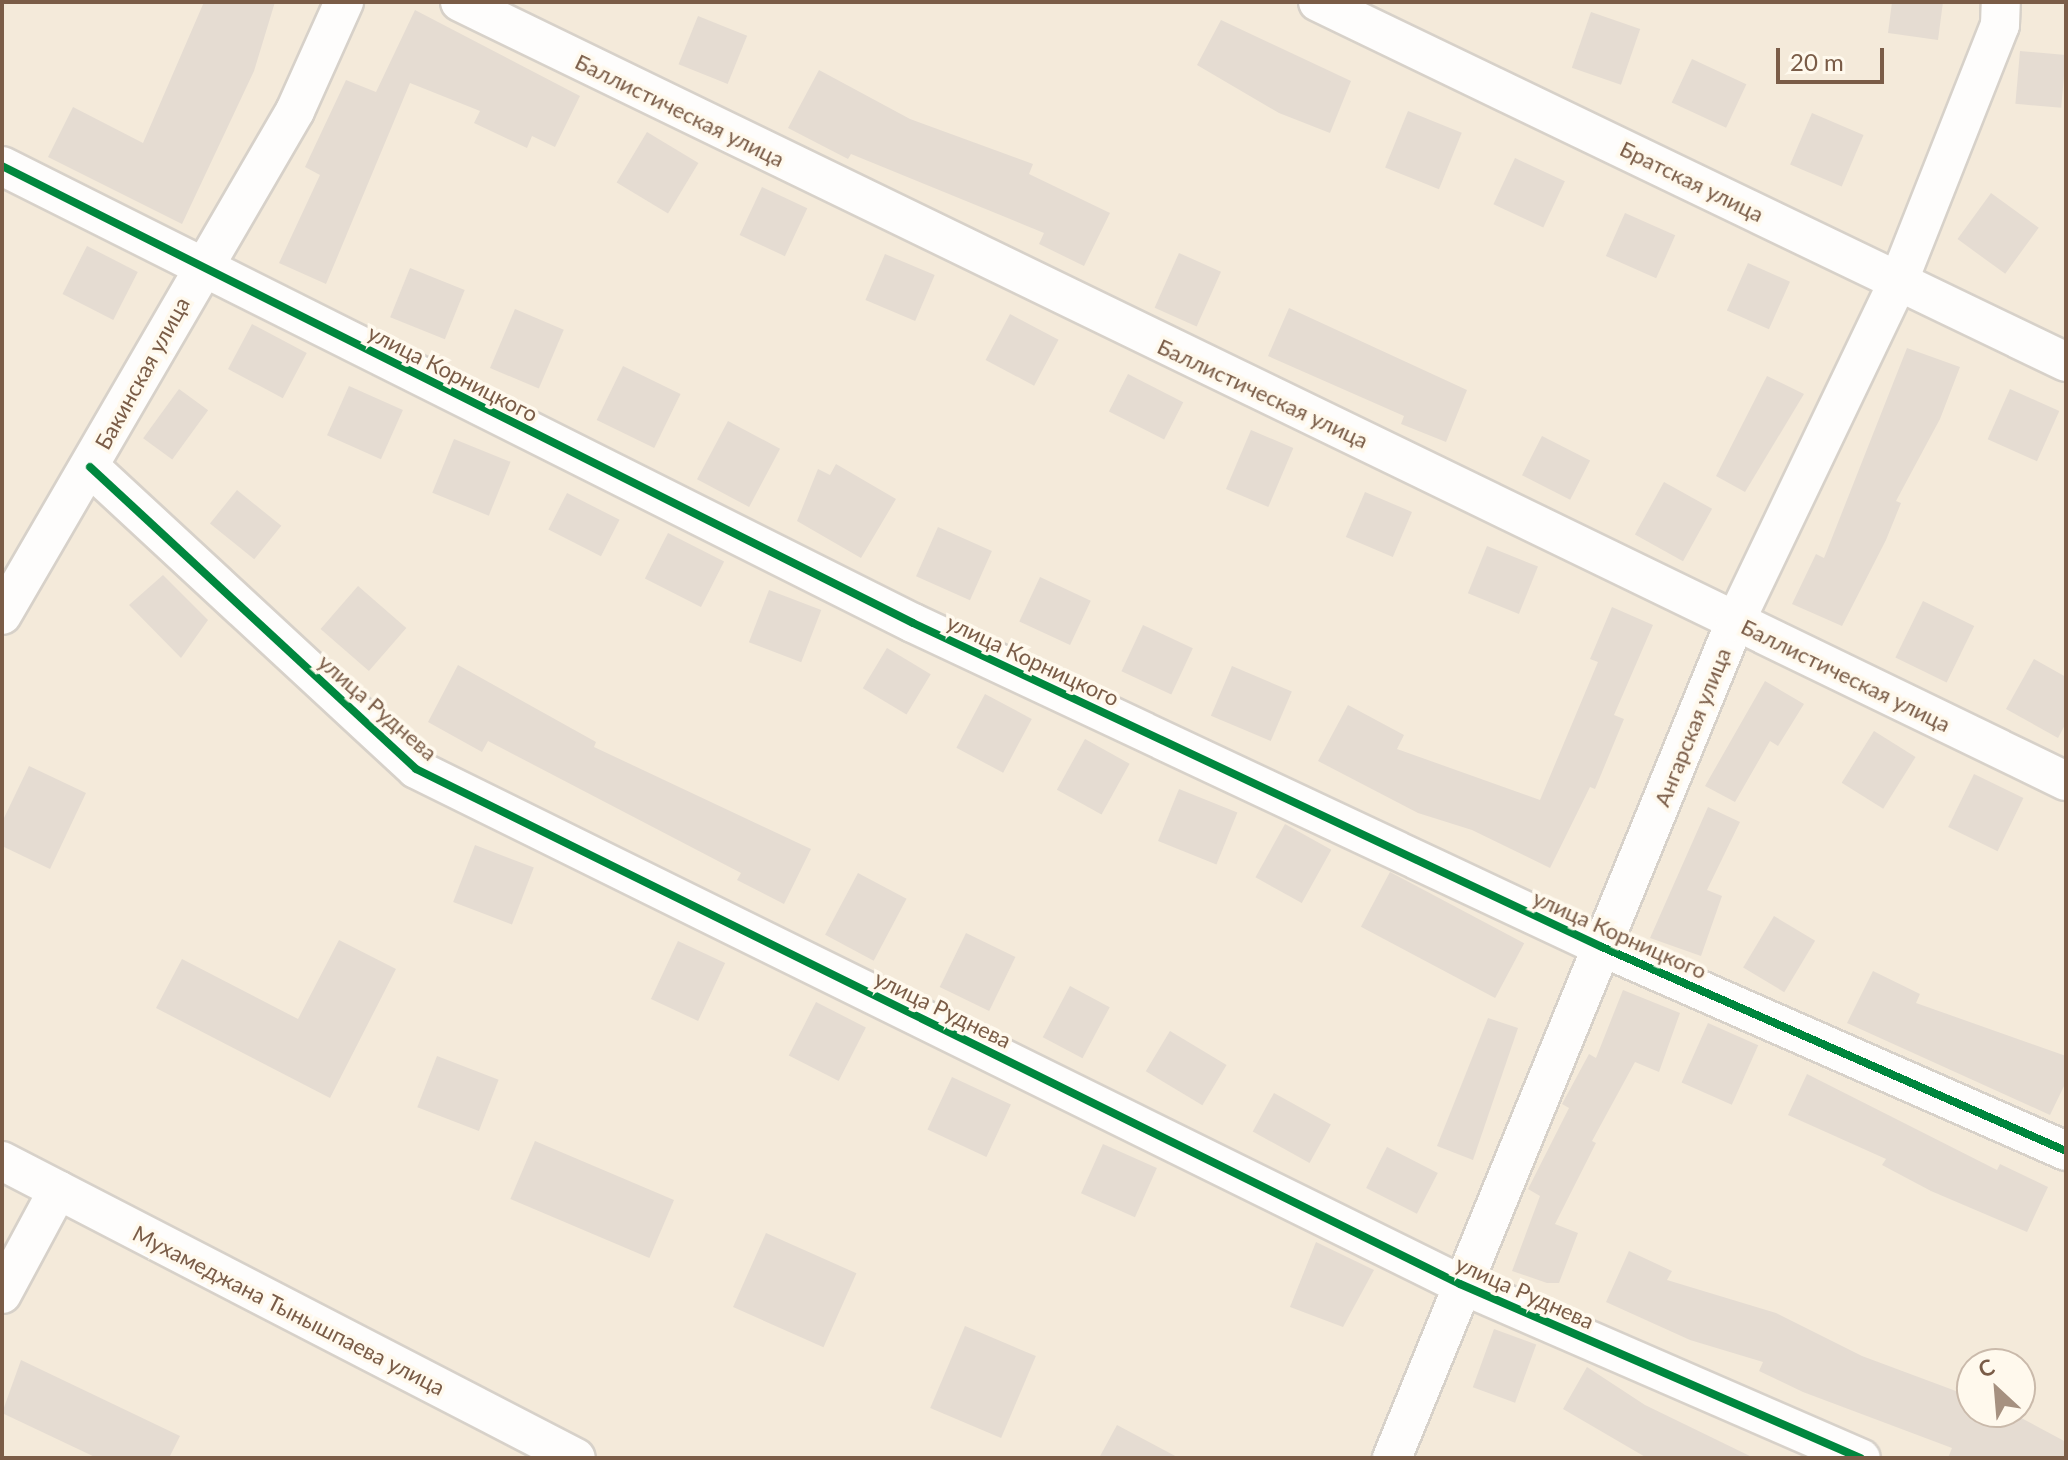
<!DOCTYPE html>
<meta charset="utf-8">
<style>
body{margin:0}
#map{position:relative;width:2068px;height:1460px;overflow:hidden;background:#f8f4eb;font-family:Lato,sans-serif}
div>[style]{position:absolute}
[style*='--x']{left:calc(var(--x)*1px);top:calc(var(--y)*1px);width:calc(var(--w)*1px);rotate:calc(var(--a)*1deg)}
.residential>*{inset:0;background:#f4eada}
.building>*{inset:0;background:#e5dcd2;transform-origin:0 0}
.roads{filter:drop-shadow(2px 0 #d7d1c9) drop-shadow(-2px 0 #d7d1c9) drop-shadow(0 2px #d7d1c9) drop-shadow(0 -2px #d7d1c9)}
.minor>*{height:38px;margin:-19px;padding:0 19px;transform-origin:19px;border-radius:19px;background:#fefdfc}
.cycleway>*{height:8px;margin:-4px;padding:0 4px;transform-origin:4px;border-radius:4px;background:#00873e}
span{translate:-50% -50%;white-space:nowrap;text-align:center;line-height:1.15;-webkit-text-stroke:7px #fff9ed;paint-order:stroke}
.street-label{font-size:22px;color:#7a5c47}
.frame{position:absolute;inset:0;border:4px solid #7a5c47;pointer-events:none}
.north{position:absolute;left:1956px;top:1348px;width:80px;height:80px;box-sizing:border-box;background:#fff9ed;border:2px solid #cabaab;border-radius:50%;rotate:334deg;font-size:22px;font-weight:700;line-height:32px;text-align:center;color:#7a5c47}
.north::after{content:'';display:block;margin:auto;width:28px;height:36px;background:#a69180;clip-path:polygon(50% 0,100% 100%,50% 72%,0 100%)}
.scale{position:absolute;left:1776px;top:48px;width:108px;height:36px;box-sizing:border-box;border:4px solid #7a5c47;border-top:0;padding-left:10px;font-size:24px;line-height:28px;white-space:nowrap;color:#7a5c47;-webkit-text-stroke:6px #fff9ed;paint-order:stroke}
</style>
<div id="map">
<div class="residential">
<i style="clip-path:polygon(evenodd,2px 2px,2066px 2px,2066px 1458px,2px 1458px,2px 2px,1972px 1364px,2020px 1364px,2020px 1412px,1972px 1412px,1972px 1364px)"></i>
</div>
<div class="building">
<i style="clip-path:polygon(204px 2px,275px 2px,254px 71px,182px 224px,48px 157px,73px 107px,143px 143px)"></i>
<i style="clip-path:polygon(1892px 2px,1943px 2px,1938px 40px,1888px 33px)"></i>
<i style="clip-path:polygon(415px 10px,580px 96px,555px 147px,532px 136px,527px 148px,474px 123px,480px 111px,410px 83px,326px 284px,279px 263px,320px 175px,305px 167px,346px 80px,376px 92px)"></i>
<i style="left:1591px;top:12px;width:52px;height:59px;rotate:19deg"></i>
<i style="left:698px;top:16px;width:53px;height:52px;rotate:22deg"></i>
<i style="clip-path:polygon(1221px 20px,1351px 81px,1330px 133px,1279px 113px,1197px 65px)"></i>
<i style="left:2020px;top:51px;width:46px;height:53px;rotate:5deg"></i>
<i style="left:1692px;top:59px;width:60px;height:48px;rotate:25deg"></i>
<i style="clip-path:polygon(819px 70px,910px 119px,1033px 164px,1029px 174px,1110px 213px,1084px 266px,1039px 244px,1044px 233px,851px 154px,848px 159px,788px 128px)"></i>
<i style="left:1408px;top:111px;width:58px;height:61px;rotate:22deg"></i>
<i style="left:1812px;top:113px;width:56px;height:56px;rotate:23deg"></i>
<i style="left:647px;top:132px;width:60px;height:59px;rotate:31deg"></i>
<i style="left:1515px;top:158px;width:55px;height:51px;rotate:25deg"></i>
<i style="left:762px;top:187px;width:50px;height:53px;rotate:25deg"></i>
<i style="left:1991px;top:193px;width:59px;height:57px;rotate:36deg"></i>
<i style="left:1625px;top:213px;width:55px;height:47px;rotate:24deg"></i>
<i style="left:87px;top:246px;width:57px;height:54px;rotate:27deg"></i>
<i style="left:1179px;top:253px;width:46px;height:60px;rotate:24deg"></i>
<i style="left:885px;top:254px;width:54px;height:50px;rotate:23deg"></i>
<i style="left:1748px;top:263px;width:46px;height:52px;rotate:24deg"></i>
<i style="left:410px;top:268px;width:59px;height:53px;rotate:22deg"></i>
<i style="clip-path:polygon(1289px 308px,1467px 390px,1446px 442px,1401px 424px,1404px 416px,1268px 356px)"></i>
<i style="left:515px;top:309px;width:53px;height:64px;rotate:23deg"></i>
<i style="left:1010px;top:314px;width:55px;height:52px;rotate:28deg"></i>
<i style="left:252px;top:324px;width:62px;height:51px;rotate:28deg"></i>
<i style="clip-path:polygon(1907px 348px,1960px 367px,1940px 419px,1896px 501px,1901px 503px,1886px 540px,1842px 626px,1792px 604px,1816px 554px,1824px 558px)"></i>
<i style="left:623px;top:366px;width:64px;height:60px;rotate:26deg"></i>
<i style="left:1128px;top:374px;width:62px;height:42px;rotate:27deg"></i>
<i style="clip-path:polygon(1767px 376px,1804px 394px,1745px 492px,1716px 476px)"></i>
<i style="left:349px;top:386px;width:59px;height:54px;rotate:24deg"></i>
<i style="left:179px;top:389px;width:36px;height:61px;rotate:36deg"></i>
<i style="left:2010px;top:389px;width:54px;height:55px;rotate:24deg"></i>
<i style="left:728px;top:421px;width:59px;height:66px;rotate:28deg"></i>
<i style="left:1251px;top:430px;width:46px;height:64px;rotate:23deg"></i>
<i style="left:1542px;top:436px;width:54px;height:44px;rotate:27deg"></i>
<i style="left:454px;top:439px;width:61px;height:58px;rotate:22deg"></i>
<i style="clip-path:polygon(836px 464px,896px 499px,861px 558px,797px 521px,818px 469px,830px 475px)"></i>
<i style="left:1664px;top:482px;width:55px;height:60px;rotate:29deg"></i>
<i style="left:237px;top:490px;width:57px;height:43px;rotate:39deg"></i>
<i style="left:1365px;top:492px;width:51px;height:49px;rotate:23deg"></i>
<i style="left:567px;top:493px;width:59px;height:41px;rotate:27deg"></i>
<i style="left:938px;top:527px;width:59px;height:54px;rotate:24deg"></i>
<i style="left:668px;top:533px;width:63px;height:51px;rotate:27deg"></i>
<i style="left:1487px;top:546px;width:55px;height:51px;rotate:22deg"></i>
<i style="clip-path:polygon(163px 575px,208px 620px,181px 658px,129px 605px)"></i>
<i style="left:1040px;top:577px;width:56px;height:49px;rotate:25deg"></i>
<i style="left:358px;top:586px;width:64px;height:57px;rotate:41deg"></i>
<i style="left:769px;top:590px;width:56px;height:56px;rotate:21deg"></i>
<i style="left:1923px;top:601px;width:57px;height:63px;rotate:26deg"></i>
<i style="clip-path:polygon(1612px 607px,1653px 625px,1614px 715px,1624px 719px,1595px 789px,1590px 787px,1550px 868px,1472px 830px,1418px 813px,1318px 761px,1348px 705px,1404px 735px,1397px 749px,1540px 800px,1598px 662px,1590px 659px)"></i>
<i style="left:1143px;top:625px;width:55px;height:51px;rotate:25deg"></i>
<i style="left:887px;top:648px;width:51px;height:47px;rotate:31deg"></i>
<i style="clip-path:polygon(2034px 659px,2066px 677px,2066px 723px,2058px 738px,2006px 709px)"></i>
<i style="clip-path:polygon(458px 665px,596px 742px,594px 747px,811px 849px,784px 904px,737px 880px,741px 873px,488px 741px,482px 752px,428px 722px)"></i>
<i style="left:1232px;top:666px;width:65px;height:54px;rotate:23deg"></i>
<i style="clip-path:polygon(1765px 681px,1804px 704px,1778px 746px,1770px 741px,1735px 802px,1705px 786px)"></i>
<i style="left:985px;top:694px;width:53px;height:61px;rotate:28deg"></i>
<i style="left:1874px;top:731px;width:49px;height:61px;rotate:32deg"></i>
<i style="left:1085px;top:739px;width:51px;height:58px;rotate:29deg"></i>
<i style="clip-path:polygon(29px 766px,86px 793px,50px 869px,2px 846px,2px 822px)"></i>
<i style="left:1974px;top:774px;width:55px;height:59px;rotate:26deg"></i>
<i style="left:1179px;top:789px;width:63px;height:56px;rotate:22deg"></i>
<i style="clip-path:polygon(1708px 807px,1740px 822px,1707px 890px,1722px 896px,1701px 956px,1650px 938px)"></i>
<i style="left:1285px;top:824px;width:53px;height:61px;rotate:29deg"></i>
<i style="left:475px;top:845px;width:63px;height:61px;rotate:21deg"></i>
<i style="left:1390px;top:872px;width:152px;height:62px;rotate:28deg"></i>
<i style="left:858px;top:873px;width:55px;height:70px;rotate:28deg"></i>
<i style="left:1774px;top:916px;width:48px;height:60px;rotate:31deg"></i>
<i style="left:966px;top:933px;width:55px;height:60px;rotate:26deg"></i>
<i style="clip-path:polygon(339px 940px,396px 969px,330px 1098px,156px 1008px,182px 959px,298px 1019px)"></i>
<i style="left:678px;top:941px;width:52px;height:64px;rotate:25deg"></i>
<i style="clip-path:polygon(1873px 971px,1920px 994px,1916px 1003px,2066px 1056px,2066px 1082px,2050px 1115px,1847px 1023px)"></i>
<i style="left:1070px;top:986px;width:45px;height:58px;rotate:28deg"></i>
<i style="clip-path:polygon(1623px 990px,1680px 1013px,1659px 1072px,1635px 1062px,1592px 1141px,1596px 1143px,1555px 1224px,1578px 1233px,1559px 1283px,1547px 1283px,1512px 1271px,1540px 1196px,1528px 1189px,1569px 1108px,1562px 1104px,1589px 1054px,1596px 1058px)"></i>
<i style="left:816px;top:1002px;width:56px;height:60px;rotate:27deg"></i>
<i style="clip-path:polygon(1488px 1018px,1518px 1028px,1473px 1160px,1437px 1146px)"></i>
<i style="left:1708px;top:1023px;width:55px;height:65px;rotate:24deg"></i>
<i style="left:1170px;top:1031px;width:66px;height:47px;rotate:31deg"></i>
<i style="left:437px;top:1056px;width:66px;height:55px;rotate:21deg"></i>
<i style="clip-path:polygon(1807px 1074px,1997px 1170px,2000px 1164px,2048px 1187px,2027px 1232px,1931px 1191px,1882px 1165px,1886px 1159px,1788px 1115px)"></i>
<i style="left:952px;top:1077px;width:65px;height:58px;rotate:25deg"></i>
<i style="left:1274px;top:1093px;width:65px;height:44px;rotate:29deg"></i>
<i style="left:535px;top:1141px;width:151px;height:63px;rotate:23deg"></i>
<i style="left:1103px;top:1144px;width:59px;height:54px;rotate:24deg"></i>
<i style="left:1387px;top:1147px;width:57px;height:46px;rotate:27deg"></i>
<i style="left:766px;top:1233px;width:99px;height:81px;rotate:24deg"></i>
<i style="clip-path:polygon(1316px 1242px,1374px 1270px,1343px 1327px,1290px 1307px)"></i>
<i style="clip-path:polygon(1629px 1251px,1672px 1271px,1667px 1280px,1776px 1313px,1862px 1356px,1972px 1397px,1972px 1412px,2010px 1412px,2066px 1442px,2066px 1458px,1948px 1458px,1952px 1448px,1803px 1392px,1759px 1371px,1763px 1362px,1690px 1340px,1606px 1302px)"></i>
<i style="left:965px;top:1326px;width:77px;height:89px;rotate:23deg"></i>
<i style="left:1494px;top:1329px;width:45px;height:62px;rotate:20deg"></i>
<i style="clip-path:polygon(21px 1360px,180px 1436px,169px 1458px,97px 1458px,2px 1413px)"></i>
<i style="clip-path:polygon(1587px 1367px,1645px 1405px,1754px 1458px,1647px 1458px,1563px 1409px)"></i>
<i style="clip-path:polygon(1117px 1425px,1179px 1458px,1099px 1458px)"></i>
</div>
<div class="roads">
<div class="minor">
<i style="--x:460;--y:2;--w:1785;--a:25.88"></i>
<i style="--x:1318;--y:2;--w:830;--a:25.7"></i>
<i style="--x:2;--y:166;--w:1019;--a:26.64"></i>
<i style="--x:913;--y:623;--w:761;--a:25.19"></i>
<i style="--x:1602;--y:947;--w:507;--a:23.73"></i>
<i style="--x:90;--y:467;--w:444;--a:42.8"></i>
<i style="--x:416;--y:769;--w:1164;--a:26.26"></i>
<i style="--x:1460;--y:1284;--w:437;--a:23.5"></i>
<i style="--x:2;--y:615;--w:583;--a:-59.83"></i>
<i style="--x:295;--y:111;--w:120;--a:-65.8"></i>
<i style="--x:2;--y:1161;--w:646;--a:27.36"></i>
<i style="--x:2;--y:1294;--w:118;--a:-61.7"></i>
<i style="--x:1392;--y:1458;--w:904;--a:-67.69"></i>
<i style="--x:1735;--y:622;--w:379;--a:-64.4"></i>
<i style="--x:1899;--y:280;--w:274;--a:-68.4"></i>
<i style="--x:2000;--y:25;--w:23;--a:-88"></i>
</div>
</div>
<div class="cycleway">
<i style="--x:2;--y:166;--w:1019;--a:26.64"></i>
<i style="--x:913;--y:623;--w:761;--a:25.19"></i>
<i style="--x:1602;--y:947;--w:507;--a:23.73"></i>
<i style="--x:90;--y:467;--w:444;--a:42.8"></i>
<i style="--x:416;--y:769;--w:1164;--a:26.26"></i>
<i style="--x:1460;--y:1284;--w:437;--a:23.5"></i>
</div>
<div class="street-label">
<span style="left:680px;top:110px;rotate:26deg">Баллистическая улица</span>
<span style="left:1692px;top:181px;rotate:26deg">Братская улица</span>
<span style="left:142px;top:373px;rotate:-61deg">Бакинская улица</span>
<span style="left:453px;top:373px;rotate:27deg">улица Корницкого</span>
<span style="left:1263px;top:393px;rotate:25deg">Баллистическая улица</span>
<span style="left:1033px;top:660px;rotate:25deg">улица Корницкого</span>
<span style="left:1846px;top:675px;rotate:26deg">Баллистическая улица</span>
<span style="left:378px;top:707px;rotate:41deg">улица Руднева</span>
<span style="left:1692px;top:727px;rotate:-68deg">Ангарская улица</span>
<span style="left:1620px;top:934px;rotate:24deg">улица Корницкого</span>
<span style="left:943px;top:1009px;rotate:26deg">улица Руднева</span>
<span style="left:1525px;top:1292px;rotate:24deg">улица Руднева</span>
<span style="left:289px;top:1310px;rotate:27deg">Мухамеджана Тынышпаева улица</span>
</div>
<div class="frame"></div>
<div class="north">С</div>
<div class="scale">20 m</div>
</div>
